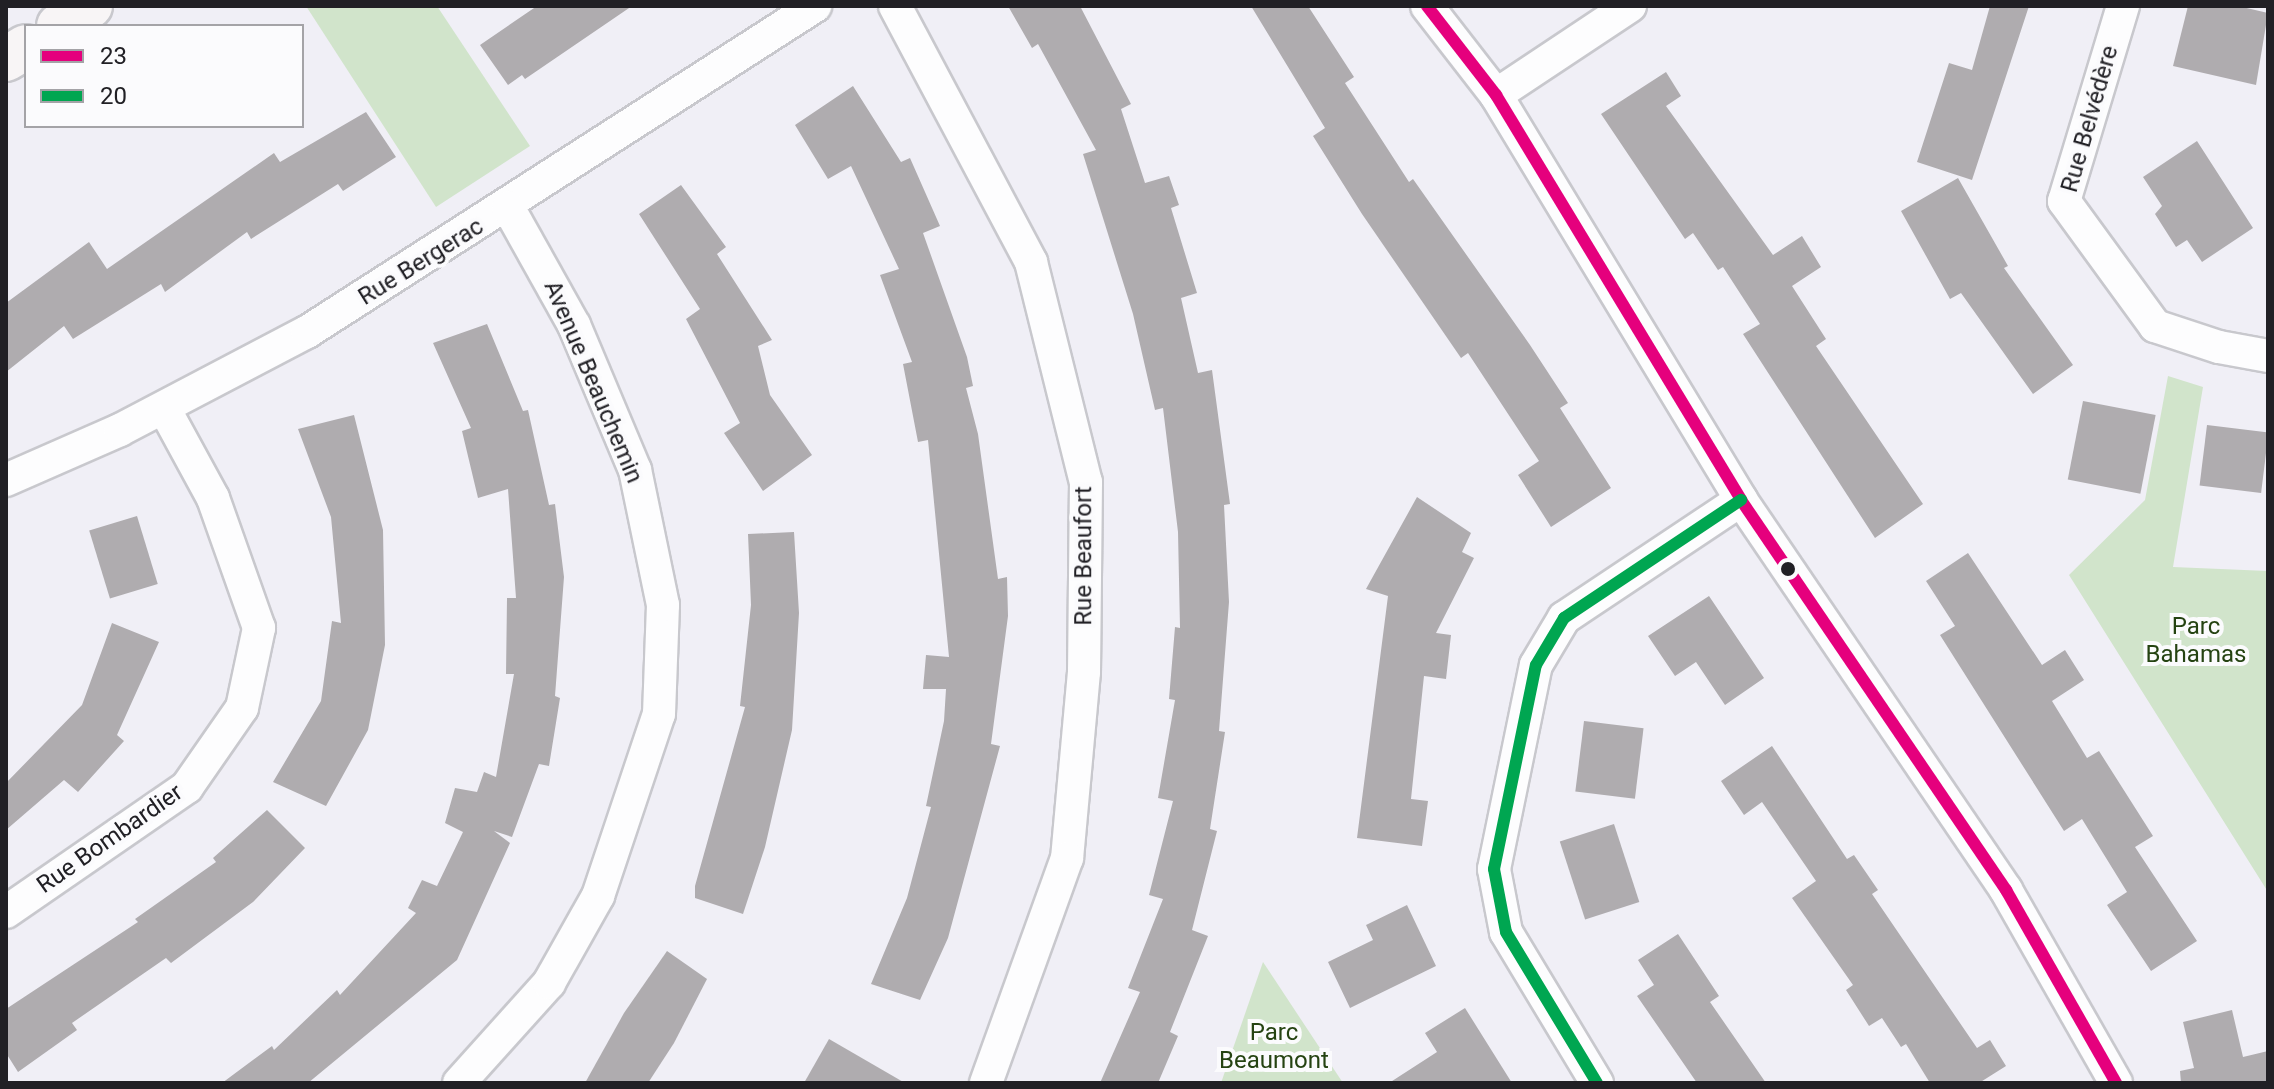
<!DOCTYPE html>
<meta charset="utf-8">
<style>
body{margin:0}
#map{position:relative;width:2274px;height:1089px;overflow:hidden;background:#f0eff6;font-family:Roboto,sans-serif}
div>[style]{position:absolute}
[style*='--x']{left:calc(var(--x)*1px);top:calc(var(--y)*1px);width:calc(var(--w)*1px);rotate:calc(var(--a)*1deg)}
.green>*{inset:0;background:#d1e4cb}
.building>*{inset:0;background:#afacaf;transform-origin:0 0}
.roads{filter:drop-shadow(2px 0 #c8c8cd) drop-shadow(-2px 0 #c8c8cd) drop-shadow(0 2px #c8c8cd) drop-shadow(0 -2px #c8c8cd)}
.minor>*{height:32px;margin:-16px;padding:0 16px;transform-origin:16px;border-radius:16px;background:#fdfdfe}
.secondary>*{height:44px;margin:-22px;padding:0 22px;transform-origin:22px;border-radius:22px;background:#f8f5f6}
.bus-1>*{height:12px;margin:-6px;padding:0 6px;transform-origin:6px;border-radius:6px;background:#e5007d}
.bus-2>*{height:12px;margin:-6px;padding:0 6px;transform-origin:6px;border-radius:6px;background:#00a651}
.dots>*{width:22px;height:22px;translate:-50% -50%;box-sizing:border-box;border:4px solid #fbfbfd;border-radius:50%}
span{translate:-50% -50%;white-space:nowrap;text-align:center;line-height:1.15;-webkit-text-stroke:8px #fbfbfd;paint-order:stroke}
.street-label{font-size:24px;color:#212025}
.park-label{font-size:24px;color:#254312}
.frame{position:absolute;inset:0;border:8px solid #212025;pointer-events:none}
.legend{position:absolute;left:24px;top:24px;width:280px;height:104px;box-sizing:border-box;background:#fbfbfd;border:2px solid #a4a3a7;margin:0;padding:10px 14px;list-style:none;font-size:24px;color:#212025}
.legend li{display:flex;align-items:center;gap:16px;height:40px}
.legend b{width:40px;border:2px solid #a4a3a7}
</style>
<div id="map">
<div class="green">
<i style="clip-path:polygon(306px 6px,437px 6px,530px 146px,436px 207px)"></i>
<i style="clip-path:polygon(2168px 376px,2203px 387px,2173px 567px,2268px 571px,2268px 892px,2069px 575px,2145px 500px)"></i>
<i style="clip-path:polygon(1263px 962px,1343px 1083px,1221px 1083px)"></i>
</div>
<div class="building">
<i style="clip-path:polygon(537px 6px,632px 6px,525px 79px,522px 75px,508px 85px,480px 45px)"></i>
<i style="clip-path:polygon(1008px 6px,1080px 6px,1131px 104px,1121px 109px,1145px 183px,1169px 176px,1179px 205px,1171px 208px,1197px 293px,1181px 298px,1198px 373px,1212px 370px,1230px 504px,1224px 505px,1229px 602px,1219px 731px,1225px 732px,1210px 829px,1217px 831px,1192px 930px,1208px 936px,1170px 1032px,1178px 1036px,1158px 1083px,1100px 1083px,1140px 992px,1128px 988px,1163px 899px,1149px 895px,1173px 801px,1158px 798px,1175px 700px,1169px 699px,1175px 627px,1180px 628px,1178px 532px,1163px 408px,1155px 410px,1133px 314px,1083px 154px,1096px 150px,1038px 44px,1032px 48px)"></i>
<i style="clip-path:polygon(1251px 6px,1308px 6px,1354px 77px,1345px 83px,1409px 182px,1413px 179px,1530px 345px,1568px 403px,1560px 408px,1611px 488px,1551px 527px,1518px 475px,1539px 461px,1468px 353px,1461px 358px,1362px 214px,1313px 136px,1325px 128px)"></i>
<i style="clip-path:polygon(1990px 6px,2029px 6px,1972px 180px,1917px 162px,1949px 63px,1972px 70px)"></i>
<i style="clip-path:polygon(2188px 6px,2238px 6px,2268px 13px,2256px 85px,2173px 66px)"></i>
<i style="clip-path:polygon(1666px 72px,1681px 96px,1666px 106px,1773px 255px,1802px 236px,1821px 267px,1792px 286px,1826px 339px,1816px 346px,1923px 504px,1875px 538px,1743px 334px,1760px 324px,1723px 267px,1718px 270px,1693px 233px,1685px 239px,1601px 114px)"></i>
<i style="clip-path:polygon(853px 86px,901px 162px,910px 158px,940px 226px,923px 233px,967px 357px,973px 386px,966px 388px,978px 434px,998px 579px,1007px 577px,1008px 616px,991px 744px,1000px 746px,948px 938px,920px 1000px,871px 984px,907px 898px,931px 807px,926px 806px,944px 721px,946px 689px,923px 689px,926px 655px,949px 657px,928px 440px,918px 442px,903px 364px,912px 362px,880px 275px,899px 269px,851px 166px,828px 179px,795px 125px)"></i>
<i style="clip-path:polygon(366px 112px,396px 157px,343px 191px,338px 184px,251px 239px,247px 232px,165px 292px,161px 284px,73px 339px,64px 326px,6px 372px,6px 303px,89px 242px,107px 269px,274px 153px,280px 162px)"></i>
<i style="clip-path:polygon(2197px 141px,2253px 228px,2202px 262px,2187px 240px,2176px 247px,2155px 214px,2162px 206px,2143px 177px)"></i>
<i style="clip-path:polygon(1958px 178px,2008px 266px,2004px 268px,2073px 365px,2033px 394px,1961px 293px,1950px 299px,1901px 211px)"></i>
<i style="clip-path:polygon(681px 185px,726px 247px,717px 254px,772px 340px,758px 346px,770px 395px,812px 455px,763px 491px,724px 433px,740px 423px,686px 319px,700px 309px,639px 214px)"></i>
<i style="clip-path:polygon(487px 324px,523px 411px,528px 410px,549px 505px,555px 504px,564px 577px,555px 696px,560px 698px,549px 766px,539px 764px,512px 837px,494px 831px,510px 843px,457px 960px,308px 1083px,222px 1083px,272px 1046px,274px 1050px,337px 990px,340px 995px,416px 913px,408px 908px,422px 880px,437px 886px,463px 832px,445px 823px,455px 788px,477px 792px,484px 772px,496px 777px,514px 674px,506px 674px,507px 598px,516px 598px,508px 489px,478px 498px,462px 431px,471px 428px,433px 343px)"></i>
<i style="left:2083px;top:401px;width:74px;height:80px;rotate:11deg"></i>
<i style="clip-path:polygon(354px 415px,383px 530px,385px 645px,368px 730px,326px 806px,273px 782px,321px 701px,332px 621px,341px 623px,331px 517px,298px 429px)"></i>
<i style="left:2207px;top:425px;width:62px;height:61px;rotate:7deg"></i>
<i style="clip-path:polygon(1417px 497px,1471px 533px,1462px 552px,1474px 558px,1436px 633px,1451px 635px,1446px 679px,1424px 676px,1411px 799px,1428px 801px,1422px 846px,1357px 838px,1388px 596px,1366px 589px)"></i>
<i style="left:137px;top:516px;width:71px;height:50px;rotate:73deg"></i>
<i style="clip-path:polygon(794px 532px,799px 613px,792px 730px,765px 847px,743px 914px,695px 898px,695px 886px,745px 707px,740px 706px,751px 605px,748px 534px)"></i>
<i style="clip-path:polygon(1968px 553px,2042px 665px,2065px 650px,2084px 680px,2052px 701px,2087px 758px,2099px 751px,2153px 836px,2135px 847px,2197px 941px,2151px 971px,2107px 905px,2127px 892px,2082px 819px,2064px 831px,1940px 635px,1955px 626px,1926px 581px)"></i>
<i style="clip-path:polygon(1709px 596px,1764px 678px,1725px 705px,1696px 662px,1675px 676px,1648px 636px)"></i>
<i style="clip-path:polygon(112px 623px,159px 642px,117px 735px,124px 741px,78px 792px,64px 780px,6px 830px,6px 783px,82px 705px)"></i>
<i style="left:1584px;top:721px;width:60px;height:71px;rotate:7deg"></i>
<i style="clip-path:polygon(1772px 746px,1847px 859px,1854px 855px,1878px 890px,1872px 894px,1977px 1048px,1990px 1040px,2006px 1066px,1979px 1083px,1930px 1083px,1906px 1044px,1901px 1047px,1882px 1018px,1869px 1026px,1846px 990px,1853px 985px,1792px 898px,1816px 881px,1762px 802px,1744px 815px,1721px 781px)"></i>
<i style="clip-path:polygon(267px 810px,305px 848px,253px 902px,171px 963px,166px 958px,72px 1023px,77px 1030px,18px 1072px,6px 1053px,6px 1009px,138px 922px,135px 919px,216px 862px,213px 858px)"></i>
<i style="left:1614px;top:824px;width:82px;height:57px;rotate:72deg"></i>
<i style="clip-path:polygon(1407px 905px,1436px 966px,1350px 1008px,1328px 962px,1373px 940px,1366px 925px)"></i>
<i style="clip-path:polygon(1678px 934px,1719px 996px,1710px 1002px,1766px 1083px,1697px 1083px,1637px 996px,1654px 985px,1638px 960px)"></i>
<i style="clip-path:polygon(667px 951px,707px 979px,674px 1043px,648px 1083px,585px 1083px,624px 1013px)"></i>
<i style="clip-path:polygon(1465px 1008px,1512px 1083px,1389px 1083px,1437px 1052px,1425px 1033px)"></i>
<i style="clip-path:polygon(2232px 1010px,2243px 1057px,2268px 1051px,2268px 1083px,2181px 1083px,2180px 1071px,2194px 1068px,2183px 1022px)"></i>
<i style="clip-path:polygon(829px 1039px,905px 1083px,804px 1083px)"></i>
</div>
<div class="roads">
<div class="minor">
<i style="--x:895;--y:6;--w:290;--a:62"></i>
<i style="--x:1031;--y:262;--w:227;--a:76"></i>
<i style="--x:1086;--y:482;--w:190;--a:90.6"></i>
<i style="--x:1084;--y:672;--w:187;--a:95.2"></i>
<i style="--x:1067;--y:858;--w:239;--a:109.8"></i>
<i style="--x:1427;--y:6;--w:113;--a:52.2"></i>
<i style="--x:1496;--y:95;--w:473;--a:58.8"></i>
<i style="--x:1741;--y:500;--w:472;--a:55.8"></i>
<i style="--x:2006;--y:890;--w:222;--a:60.3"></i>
<i style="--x:2123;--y:6;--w:204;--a:106.8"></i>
<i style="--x:2064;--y:201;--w:155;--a:53.9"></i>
<i style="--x:2155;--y:326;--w:67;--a:18.2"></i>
<i style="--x:2219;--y:347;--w:50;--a:10.4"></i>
<i style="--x:1496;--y:95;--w:161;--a:-33.6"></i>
<i style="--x:6;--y:480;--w:124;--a:-23.7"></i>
<i style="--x:120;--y:430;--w:211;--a:-27.7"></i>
<i style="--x:307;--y:332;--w:604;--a:-32.69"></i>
<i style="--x:6;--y:912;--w:220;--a:-34.6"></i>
<i style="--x:187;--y:787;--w:96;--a:-55.2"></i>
<i style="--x:242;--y:708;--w:82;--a:-78"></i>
<i style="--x:259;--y:628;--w:138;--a:-109.5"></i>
<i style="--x:213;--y:498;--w:102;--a:-118.6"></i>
<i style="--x:459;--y:1083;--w:135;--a:-48"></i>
<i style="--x:549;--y:983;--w:100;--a:-60.6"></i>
<i style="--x:598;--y:896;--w:192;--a:-71.5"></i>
<i style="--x:659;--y:714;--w:109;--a:-87.9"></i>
<i style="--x:663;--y:605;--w:138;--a:-101.7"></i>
<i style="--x:635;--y:470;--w:157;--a:-112.8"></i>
<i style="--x:574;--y:325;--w:135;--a:-119.2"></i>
<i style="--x:1597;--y:1083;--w:176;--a:-121.1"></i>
<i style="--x:1506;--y:932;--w:64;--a:-100.8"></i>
<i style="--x:1494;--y:869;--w:208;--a:-78.4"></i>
<i style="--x:1536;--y:665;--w:55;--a:-59.2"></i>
<i style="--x:1564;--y:618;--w:213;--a:-33.7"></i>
</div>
<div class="secondary">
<i style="--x:59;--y:26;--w:37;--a:-33"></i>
<i style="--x:6;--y:59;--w:23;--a:-31"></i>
</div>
</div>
<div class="bus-1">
<i style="--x:1427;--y:6;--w:113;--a:52.2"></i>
<i style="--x:1496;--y:95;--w:473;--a:58.8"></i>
<i style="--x:1741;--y:500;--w:472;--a:55.8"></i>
<i style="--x:2006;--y:890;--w:222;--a:60.3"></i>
</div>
<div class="bus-2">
<i style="--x:1597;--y:1083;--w:176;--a:-121.1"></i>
<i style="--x:1506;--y:932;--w:64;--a:-100.8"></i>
<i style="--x:1494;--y:869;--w:208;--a:-78.4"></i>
<i style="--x:1536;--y:665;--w:55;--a:-59.2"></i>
<i style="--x:1564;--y:618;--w:213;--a:-33.7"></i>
</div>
<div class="dots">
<i style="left:1788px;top:569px;background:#212025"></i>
</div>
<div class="street-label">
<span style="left:2090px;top:119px;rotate:-74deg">Rue Belvédère</span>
<span style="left:421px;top:262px;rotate:-32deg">Rue Bergerac</span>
<span style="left:593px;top:382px;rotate:67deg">Avenue Beauchemin</span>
<span style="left:1084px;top:556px;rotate:-90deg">Rue Beaufort</span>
<span style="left:110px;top:839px;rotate:-35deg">Rue Bombardier</span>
</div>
<div class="park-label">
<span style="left:2196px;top:641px">Parc<br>Bahamas</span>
<span style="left:1274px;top:1047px">Parc<br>Beaumont</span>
</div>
<div class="frame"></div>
<ul class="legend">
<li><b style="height:10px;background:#e5007d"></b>23</li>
<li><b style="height:10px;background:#00a651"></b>20</li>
</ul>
</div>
